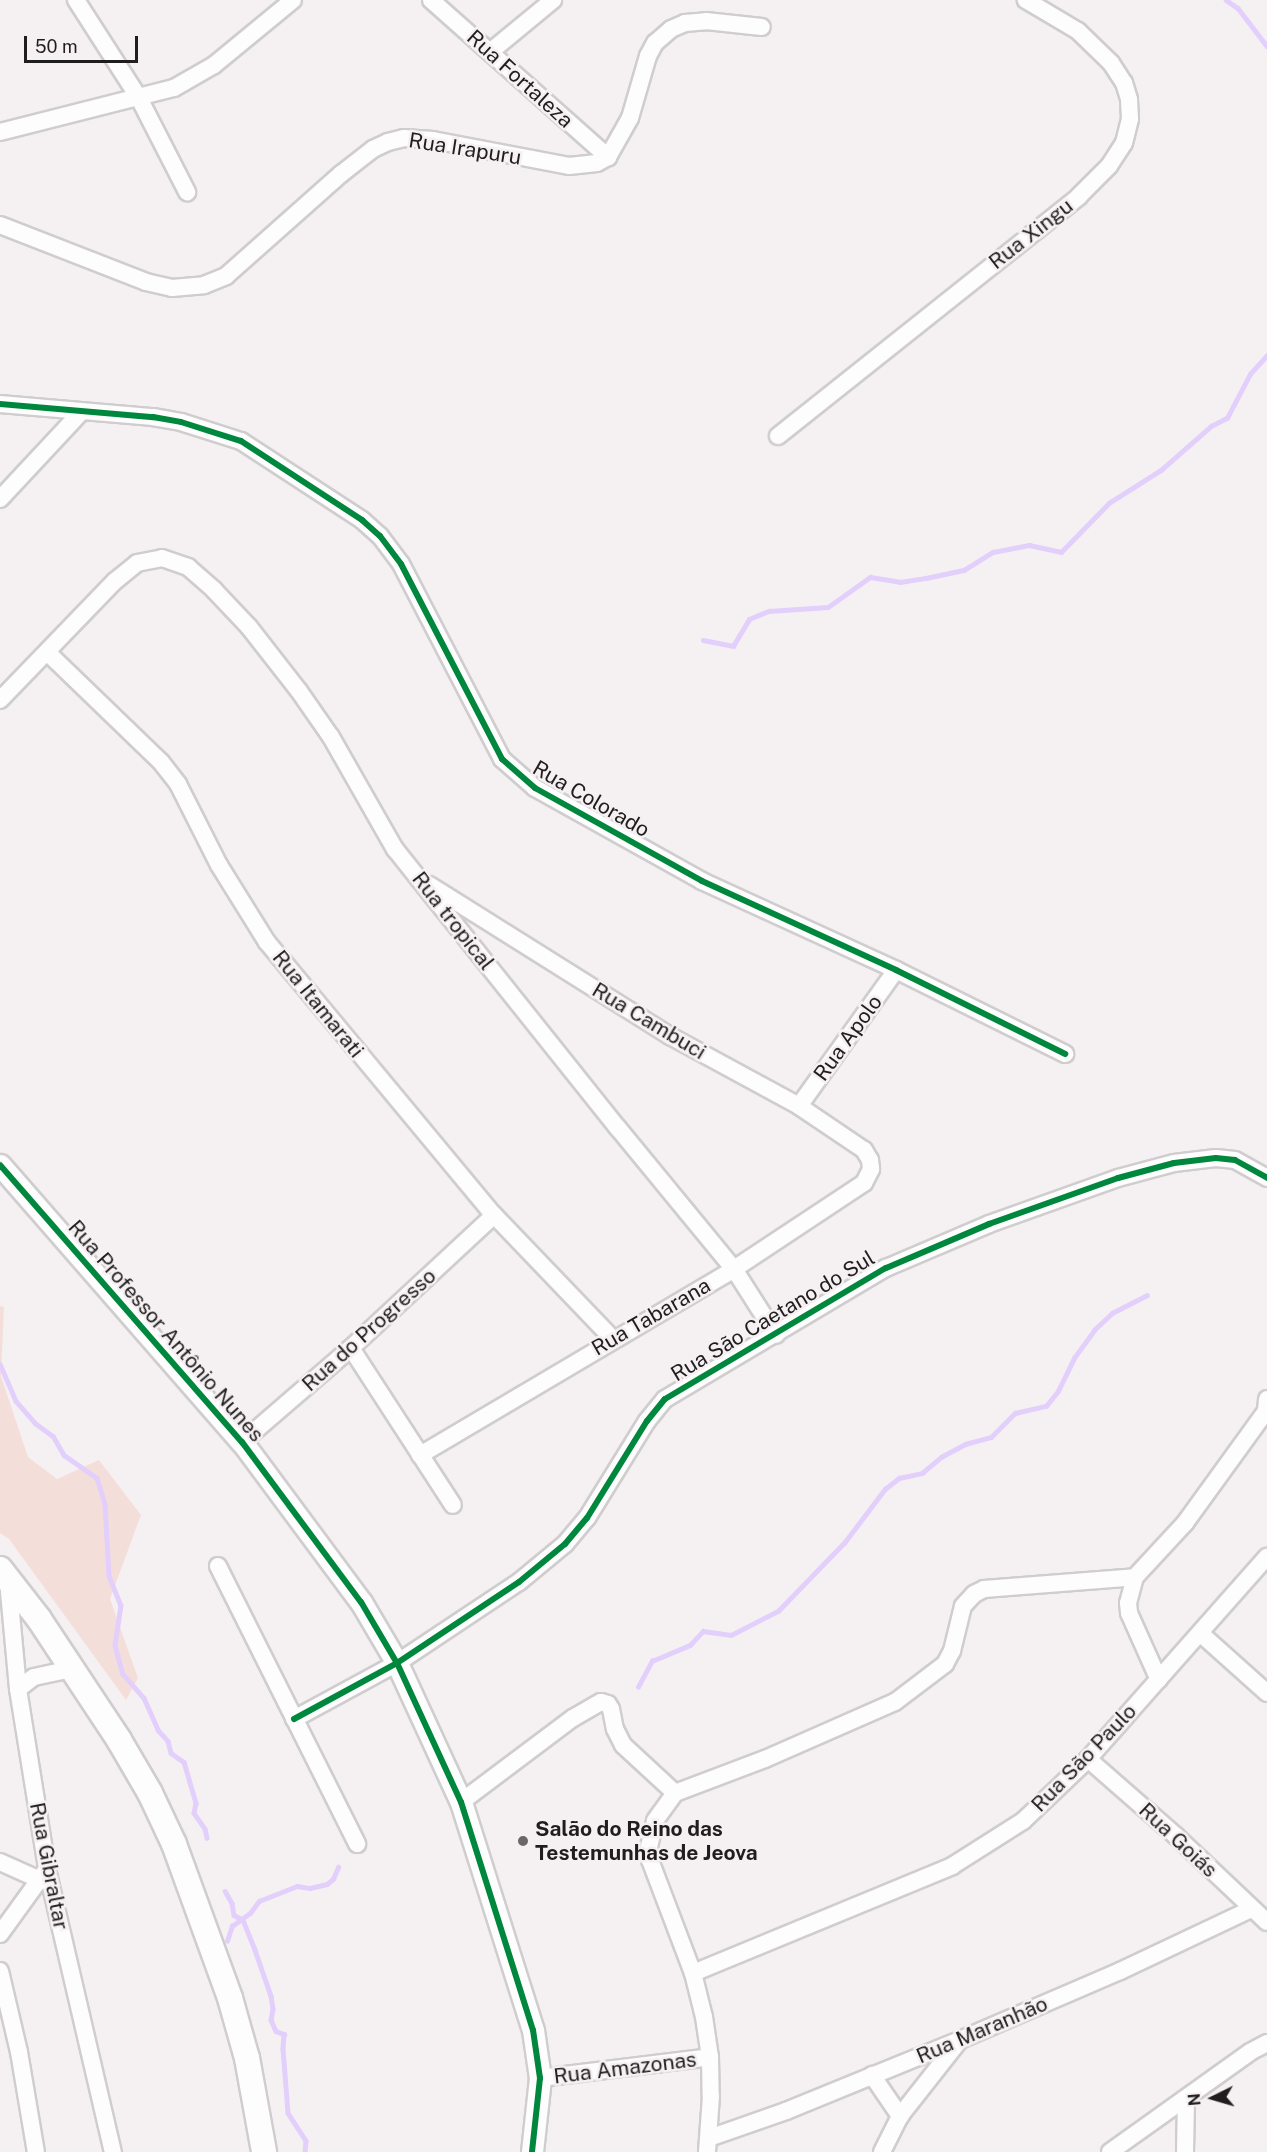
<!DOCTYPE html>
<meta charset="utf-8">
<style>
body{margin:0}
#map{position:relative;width:1267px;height:2152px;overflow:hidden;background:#f5f1f3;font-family:"Public Sans",sans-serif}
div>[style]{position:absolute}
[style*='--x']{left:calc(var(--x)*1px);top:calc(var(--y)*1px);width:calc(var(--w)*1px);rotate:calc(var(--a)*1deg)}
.green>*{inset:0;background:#f4deda}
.stream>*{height:4.5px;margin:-2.25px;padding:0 2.25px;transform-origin:2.25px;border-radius:2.25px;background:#e3cffb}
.roads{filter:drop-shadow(2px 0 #d0cdce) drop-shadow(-2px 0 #d0cdce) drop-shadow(0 2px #d0cdce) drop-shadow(0 -2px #d0cdce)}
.minor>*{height:16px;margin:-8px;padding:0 8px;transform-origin:8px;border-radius:8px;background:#fefdfd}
.tertiary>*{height:21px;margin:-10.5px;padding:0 10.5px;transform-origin:10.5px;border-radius:10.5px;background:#fefdfd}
.secondary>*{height:24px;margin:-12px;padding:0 12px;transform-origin:12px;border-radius:12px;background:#fefdfd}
.cycleway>*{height:6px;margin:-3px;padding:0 3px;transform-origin:3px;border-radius:3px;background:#00873e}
.dots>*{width:16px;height:16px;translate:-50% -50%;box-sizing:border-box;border:3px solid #f6f0f2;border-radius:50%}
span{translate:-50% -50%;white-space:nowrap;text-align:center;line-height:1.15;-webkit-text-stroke:5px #f6f0f2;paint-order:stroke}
.street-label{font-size:21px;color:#1f1d1e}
.poi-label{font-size:21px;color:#1f1d1e;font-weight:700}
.left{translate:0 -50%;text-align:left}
.north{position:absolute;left:1183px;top:2068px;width:60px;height:60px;-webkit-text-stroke:4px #f6f0f2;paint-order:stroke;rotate:265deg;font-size:16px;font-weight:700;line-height:24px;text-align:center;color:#1f1d1e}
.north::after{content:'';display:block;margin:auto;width:21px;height:27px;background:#1f1d1e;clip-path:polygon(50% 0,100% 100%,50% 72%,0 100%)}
.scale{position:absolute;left:24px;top:36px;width:114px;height:27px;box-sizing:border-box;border:3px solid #1f1d1e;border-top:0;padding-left:8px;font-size:18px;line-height:21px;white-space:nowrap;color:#1f1d1e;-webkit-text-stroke:4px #f6f0f2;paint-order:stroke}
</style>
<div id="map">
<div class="green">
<i style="clip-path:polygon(0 1306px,4px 1307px,1px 1376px,28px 1457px,57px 1479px,99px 1460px,141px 1515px,110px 1599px,138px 1678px,126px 1700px,9px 1539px,0 1533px)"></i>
</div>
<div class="stream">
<i style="--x:1226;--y:0;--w:14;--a:34"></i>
<i style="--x:1238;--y:8;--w:48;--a:52.7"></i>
<i style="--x:703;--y:640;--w:31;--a:11"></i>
<i style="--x:733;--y:646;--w:31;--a:-59"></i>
<i style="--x:749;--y:619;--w:22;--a:-22"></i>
<i style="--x:769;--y:611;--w:59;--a:-3.9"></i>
<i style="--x:828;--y:607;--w:52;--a:-35.5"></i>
<i style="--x:870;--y:577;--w:30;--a:9"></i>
<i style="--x:900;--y:582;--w:26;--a:-9"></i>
<i style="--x:926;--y:578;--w:39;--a:-12"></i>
<i style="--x:964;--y:570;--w:34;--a:-32"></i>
<i style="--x:993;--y:552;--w:37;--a:-11"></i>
<i style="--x:1029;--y:545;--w:33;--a:12"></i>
<i style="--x:1061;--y:552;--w:69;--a:-45.6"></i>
<i style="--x:1109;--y:503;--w:62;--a:-32.4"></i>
<i style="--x:1161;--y:470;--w:67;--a:-41.3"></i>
<i style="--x:1211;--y:426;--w:18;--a:-27"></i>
<i style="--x:1227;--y:418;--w:50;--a:-62.4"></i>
<i style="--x:1250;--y:374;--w:25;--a:-48"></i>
<i style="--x:0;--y:1364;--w:40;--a:66.6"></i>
<i style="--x:16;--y:1401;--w:29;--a:49"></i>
<i style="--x:35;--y:1423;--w:22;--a:36"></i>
<i style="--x:53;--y:1436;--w:22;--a:60"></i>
<i style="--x:64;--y:1455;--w:40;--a:34.9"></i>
<i style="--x:97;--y:1478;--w:27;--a:73"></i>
<i style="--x:105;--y:1504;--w:72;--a:86.8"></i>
<i style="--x:109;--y:1576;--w:31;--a:68"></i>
<i style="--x:121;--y:1605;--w:40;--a:98.5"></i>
<i style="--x:115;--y:1645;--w:30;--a:75"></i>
<i style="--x:123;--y:1674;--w:32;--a:49"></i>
<i style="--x:144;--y:1698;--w:35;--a:66"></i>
<i style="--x:158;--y:1730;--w:15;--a:48"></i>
<i style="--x:168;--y:1741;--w:12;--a:76"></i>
<i style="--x:171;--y:1753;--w:16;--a:35"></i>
<i style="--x:184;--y:1762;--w:43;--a:73.7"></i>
<i style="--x:196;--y:1803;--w:10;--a:101"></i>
<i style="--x:194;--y:1813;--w:19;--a:55"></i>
<i style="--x:205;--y:1829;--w:9;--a:77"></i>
<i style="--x:638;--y:1687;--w:30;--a:-62"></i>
<i style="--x:652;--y:1661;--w:41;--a:-22.8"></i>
<i style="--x:690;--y:1645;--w:19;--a:-47"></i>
<i style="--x:703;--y:1631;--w:28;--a:8"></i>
<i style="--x:731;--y:1635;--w:53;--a:-27.1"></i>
<i style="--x:778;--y:1611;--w:95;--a:-45.9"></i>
<i style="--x:844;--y:1543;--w:68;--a:-52.8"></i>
<i style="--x:885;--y:1489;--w:18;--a:-38"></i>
<i style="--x:899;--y:1478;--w:24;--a:-12"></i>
<i style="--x:922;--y:1473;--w:25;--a:-40"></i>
<i style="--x:941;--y:1457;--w:27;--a:-28"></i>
<i style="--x:965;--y:1444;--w:27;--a:-15"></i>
<i style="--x:991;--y:1437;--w:34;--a:-45"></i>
<i style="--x:1015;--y:1413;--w:32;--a:-13"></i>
<i style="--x:1046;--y:1406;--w:19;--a:-51"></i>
<i style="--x:1058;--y:1391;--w:37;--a:-64"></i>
<i style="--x:1074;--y:1358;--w:34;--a:-54"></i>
<i style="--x:1094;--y:1330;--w:25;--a:-43"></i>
<i style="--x:1112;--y:1313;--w:39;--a:-27"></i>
<i style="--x:225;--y:1891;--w:14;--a:60"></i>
<i style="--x:232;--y:1903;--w:12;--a:81"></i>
<i style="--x:234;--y:1915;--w:10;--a:29"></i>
<i style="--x:243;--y:1920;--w:32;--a:68"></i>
<i style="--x:255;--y:1950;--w:49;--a:70.8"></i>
<i style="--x:271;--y:1996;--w:13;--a:81"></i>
<i style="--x:273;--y:2009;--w:11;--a:100"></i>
<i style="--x:271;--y:2020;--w:12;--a:66"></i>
<i style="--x:276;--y:2031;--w:9;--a:21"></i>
<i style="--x:284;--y:2034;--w:15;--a:94"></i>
<i style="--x:283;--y:2049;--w:64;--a:85.5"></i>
<i style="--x:288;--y:2113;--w:33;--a:57"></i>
<i style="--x:306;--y:2141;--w:11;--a:95"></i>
<i style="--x:227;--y:1941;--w:16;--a:-72"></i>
<i style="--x:232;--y:1926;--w:22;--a:-36"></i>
<i style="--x:250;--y:1913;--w:15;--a:-53"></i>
<i style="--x:259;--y:1901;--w:41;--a:-21.5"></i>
<i style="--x:297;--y:1886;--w:13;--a:9"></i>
<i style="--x:310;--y:1888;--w:17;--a:-13"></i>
<i style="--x:327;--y:1884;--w:8;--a:-40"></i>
<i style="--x:333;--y:1879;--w:13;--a:-67"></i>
</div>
<div class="roads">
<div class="minor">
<i style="--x:76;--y:0;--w:117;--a:57.3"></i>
<i style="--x:139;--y:98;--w:106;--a:62.9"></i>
<i style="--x:431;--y:0;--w:237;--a:41.6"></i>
<i style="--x:490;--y:52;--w:82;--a:-39.5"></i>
<i style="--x:0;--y:132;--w:179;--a:-14.2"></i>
<i style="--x:174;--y:88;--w:46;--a:-29.9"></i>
<i style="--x:214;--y:65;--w:102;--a:-39.4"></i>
<i style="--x:0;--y:225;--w:157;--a:21.3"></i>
<i style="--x:146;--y:282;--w:27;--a:13"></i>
<i style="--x:172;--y:288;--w:32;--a:-5"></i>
<i style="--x:204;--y:285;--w:24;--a:-22"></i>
<i style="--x:226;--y:276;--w:154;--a:-41.6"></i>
<i style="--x:341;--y:174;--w:41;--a:-38"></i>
<i style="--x:373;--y:149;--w:17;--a:-25"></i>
<i style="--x:388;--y:142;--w:16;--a:-14"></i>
<i style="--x:404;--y:138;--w:29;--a:4"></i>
<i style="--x:433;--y:140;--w:138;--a:10.8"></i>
<i style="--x:569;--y:166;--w:28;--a:-6"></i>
<i style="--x:597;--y:163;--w:13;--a:-29"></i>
<i style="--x:608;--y:157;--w:45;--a:-60.6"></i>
<i style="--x:630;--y:118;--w:65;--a:-73.8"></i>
<i style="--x:648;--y:56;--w:15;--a:-62"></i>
<i style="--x:655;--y:43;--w:21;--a:-41"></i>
<i style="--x:671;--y:29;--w:15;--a:-23"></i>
<i style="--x:685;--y:23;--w:21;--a:-5"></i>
<i style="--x:706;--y:21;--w:56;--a:6.1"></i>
<i style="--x:0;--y:404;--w:154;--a:4.9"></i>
<i style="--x:153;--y:417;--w:28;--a:10"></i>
<i style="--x:181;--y:422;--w:63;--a:17.6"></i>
<i style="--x:241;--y:441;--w:145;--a:33.1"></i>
<i style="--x:362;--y:520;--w:24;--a:42"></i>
<i style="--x:380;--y:536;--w:35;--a:53"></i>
<i style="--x:401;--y:564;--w:220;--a:62.6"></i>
<i style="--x:502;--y:759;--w:44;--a:41.3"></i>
<i style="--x:535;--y:788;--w:191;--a:29.1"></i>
<i style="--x:702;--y:881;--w:213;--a:24.6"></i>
<i style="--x:896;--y:970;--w:189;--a:26.4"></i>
<i style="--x:778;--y:436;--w:384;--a:-38.5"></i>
<i style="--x:1078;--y:197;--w:44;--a:-45"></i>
<i style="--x:1109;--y:166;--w:27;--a:-57"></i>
<i style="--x:1124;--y:143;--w:25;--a:-76"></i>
<i style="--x:1130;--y:119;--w:20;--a:-93"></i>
<i style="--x:1129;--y:99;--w:17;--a:-107"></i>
<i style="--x:1124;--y:83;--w:24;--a:-123"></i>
<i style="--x:1111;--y:63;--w:46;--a:-135.9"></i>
<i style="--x:1078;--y:31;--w:61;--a:-149.2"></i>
<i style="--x:0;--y:499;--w:120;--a:-47"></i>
<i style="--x:48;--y:653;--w:157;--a:44"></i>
<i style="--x:161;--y:762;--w:28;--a:52"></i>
<i style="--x:178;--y:784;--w:91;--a:63.2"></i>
<i style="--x:219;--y:865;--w:91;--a:58.1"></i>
<i style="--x:267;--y:942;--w:355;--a:50.3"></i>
<i style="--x:494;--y:1215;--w:172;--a:46.2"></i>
<i style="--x:0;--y:700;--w:165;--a:-46"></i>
<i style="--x:115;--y:581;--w:28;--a:-39"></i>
<i style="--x:137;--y:563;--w:25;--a:-11"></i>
<i style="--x:162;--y:558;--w:28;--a:19"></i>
<i style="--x:188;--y:567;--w:35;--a:41"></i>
<i style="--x:214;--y:590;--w:51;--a:46.6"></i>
<i style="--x:249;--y:627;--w:81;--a:52"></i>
<i style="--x:299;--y:691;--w:56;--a:55.2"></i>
<i style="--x:331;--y:737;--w:129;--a:60.3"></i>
<i style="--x:395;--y:849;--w:357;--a:51.4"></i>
<i style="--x:618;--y:1128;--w:183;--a:50.6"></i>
<i style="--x:734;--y:1269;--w:78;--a:57.5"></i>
<i style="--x:799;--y:1106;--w:167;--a:-54.5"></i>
<i style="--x:351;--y:1348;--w:187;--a:57"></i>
<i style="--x:242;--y:1442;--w:144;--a:-40.8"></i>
<i style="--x:351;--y:1348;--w:195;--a:-42.9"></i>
<i style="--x:420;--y:1455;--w:365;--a:-30.6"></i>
<i style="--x:734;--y:1269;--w:156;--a:-33.5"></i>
<i style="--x:864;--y:1183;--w:16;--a:-63"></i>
<i style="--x:871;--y:1169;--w:9;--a:-96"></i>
<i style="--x:870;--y:1160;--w:12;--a:-121"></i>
<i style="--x:864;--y:1150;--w:78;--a:-145.9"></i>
<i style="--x:799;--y:1106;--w:147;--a:-151.5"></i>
<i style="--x:670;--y:1036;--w:284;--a:-147.9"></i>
<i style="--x:218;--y:1566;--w:311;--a:63.4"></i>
<i style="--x:1135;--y:1577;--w:27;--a:105"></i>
<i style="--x:1128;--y:1603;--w:10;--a:84"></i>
<i style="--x:1129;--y:1613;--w:73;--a:65.9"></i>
<i style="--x:8;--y:1581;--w:108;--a:84.7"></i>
<i style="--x:18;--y:1689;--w:182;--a:80.8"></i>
<i style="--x:47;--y:1869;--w:291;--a:76.9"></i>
<i style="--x:1200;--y:1633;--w:90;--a:41.8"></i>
<i style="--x:18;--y:1689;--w:20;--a:-37"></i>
<i style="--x:34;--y:1677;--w:40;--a:-12"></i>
<i style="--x:294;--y:1719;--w:117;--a:-28.5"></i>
<i style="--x:397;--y:1663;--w:146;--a:-33.6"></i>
<i style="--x:519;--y:1582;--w:60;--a:-39.6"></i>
<i style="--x:565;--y:1544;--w:34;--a:-50"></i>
<i style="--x:587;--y:1518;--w:114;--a:-58.3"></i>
<i style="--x:647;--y:1421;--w:28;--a:-51"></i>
<i style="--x:665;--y:1399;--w:257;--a:-30.7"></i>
<i style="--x:886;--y:1268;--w:112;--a:-23.1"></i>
<i style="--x:989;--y:1224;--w:137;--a:-19.6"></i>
<i style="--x:1118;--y:1178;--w:58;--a:-15"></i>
<i style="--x:1174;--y:1163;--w:42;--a:-6.8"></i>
<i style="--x:1216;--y:1158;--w:19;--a:6"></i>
<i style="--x:1235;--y:1160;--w:37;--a:29"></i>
<i style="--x:1088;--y:1759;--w:117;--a:41.2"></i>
<i style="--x:1176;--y:1836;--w:125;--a:43.4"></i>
<i style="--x:675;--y:1793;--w:96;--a:-20.7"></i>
<i style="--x:765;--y:1759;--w:142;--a:-23.7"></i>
<i style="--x:895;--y:1702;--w:63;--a:-37.2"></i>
<i style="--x:945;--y:1664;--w:15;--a:-62"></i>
<i style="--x:952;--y:1651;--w:46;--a:-76.3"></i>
<i style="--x:963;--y:1606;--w:16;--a:-47"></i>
<i style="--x:974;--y:1594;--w:11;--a:-27"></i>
<i style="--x:984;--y:1589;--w:151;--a:-4.5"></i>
<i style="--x:1135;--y:1577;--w:74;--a:-47.2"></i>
<i style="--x:1185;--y:1523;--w:138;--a:-54.1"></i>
<i style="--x:1266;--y:1411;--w:12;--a:-85"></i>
<i style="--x:675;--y:1793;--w:34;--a:126"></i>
<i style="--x:655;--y:1821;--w:26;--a:103"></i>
<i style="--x:649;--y:1846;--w:14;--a:86"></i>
<i style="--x:650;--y:1860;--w:121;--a:69.2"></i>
<i style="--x:693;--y:1973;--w:45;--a:76"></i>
<i style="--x:704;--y:2017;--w:40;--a:81.5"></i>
<i style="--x:710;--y:2057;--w:39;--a:89"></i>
<i style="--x:711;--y:2096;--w:56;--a:94.1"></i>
<i style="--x:461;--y:1802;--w:140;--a:-36.9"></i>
<i style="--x:573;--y:1718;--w:32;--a:-30"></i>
<i style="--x:601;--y:1702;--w:7;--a:16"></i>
<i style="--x:608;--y:1704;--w:6;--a:59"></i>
<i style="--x:611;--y:1709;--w:20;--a:79"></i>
<i style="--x:615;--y:1729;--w:18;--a:63"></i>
<i style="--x:623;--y:1745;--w:71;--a:42.7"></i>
<i style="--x:0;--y:1862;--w:44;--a:24.2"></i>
<i style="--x:0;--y:1934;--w:80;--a:-54.1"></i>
<i style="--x:0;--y:1971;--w:83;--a:76.8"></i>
<i style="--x:19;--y:2052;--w:101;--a:80.4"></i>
<i style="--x:693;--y:1973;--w:280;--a:-22.4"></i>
<i style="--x:952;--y:1866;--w:84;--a:-32.4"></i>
<i style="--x:1023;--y:1821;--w:90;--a:-43.6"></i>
<i style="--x:1088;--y:1759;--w:270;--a:-48.5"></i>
<i style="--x:872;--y:2075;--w:50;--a:55.7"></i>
<i style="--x:540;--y:2078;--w:171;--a:-7"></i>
<i style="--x:709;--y:2138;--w:82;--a:-19.3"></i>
<i style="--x:786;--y:2111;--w:188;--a:-22.2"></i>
<i style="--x:960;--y:2040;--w:174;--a:-23.3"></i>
<i style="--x:1120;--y:1971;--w:145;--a:-25.3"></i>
<i style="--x:882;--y:2152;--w:40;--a:-63.4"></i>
<i style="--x:900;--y:2116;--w:95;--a:-51.8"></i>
<i style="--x:1110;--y:2152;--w:172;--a:-35.5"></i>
<i style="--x:1250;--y:2052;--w:19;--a:-28"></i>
<i style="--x:1185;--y:2152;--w:53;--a:-88.9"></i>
</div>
<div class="tertiary">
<i style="--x:0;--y:1165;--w:368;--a:48.9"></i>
<i style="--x:242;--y:1442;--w:199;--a:53.4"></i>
<i style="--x:361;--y:1602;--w:71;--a:59.5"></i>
<i style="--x:397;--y:1663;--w:153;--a:65.3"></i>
<i style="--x:461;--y:1802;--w:239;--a:72.5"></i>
<i style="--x:533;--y:2030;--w:49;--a:81.7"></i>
<i style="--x:540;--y:2078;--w:74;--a:96.2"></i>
</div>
<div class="secondary">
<i style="--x:0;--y:1569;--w:63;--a:52"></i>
<i style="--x:39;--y:1619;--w:145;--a:56.5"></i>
<i style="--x:119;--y:1740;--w:61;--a:59.7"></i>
<i style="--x:150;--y:1793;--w:56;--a:64.8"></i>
<i style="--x:174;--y:1844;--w:164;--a:70"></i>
<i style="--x:230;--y:1998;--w:62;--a:74.2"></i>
<i style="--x:247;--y:2058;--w:96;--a:79.7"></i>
</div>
</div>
<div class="cycleway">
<i style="--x:0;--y:404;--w:154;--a:4.9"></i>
<i style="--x:153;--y:417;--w:28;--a:10"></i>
<i style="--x:181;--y:422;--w:63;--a:17.6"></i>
<i style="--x:241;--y:441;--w:145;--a:33.1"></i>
<i style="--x:362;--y:520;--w:24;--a:42"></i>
<i style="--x:380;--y:536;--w:35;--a:53"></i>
<i style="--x:401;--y:564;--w:220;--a:62.6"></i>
<i style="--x:502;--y:759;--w:44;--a:41.3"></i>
<i style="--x:535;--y:788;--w:191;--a:29.1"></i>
<i style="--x:702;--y:881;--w:213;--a:24.6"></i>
<i style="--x:896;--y:970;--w:189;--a:26.4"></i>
<i style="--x:0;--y:1165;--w:368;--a:48.9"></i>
<i style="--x:242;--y:1442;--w:199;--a:53.4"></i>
<i style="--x:361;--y:1602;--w:71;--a:59.5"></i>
<i style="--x:397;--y:1663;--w:153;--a:65.3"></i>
<i style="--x:461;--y:1802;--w:239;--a:72.5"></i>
<i style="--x:533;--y:2030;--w:49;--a:81.7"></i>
<i style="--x:540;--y:2078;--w:74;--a:96.2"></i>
<i style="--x:294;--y:1719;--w:117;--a:-28.5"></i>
<i style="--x:397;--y:1663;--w:146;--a:-33.6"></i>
<i style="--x:519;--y:1582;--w:60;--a:-39.6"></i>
<i style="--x:565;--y:1544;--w:34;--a:-50"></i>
<i style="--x:587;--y:1518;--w:114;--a:-58.3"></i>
<i style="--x:647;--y:1421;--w:28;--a:-51"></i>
<i style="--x:665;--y:1399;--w:257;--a:-30.7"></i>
<i style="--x:886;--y:1268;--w:112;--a:-23.1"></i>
<i style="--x:989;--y:1224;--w:137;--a:-19.6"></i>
<i style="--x:1118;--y:1178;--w:58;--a:-15"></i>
<i style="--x:1174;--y:1163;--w:42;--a:-6.8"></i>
<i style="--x:1216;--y:1158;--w:19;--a:6"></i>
<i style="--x:1235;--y:1160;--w:37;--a:29"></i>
</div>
<div class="dots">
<i style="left:523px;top:1841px;background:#6a6769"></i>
</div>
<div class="street-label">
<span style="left:520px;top:79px;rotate:42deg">Rua Fortaleza</span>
<span style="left:465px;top:149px;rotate:9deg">Rua Irapuru</span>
<span style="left:1031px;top:234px;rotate:-38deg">Rua Xingu</span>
<span style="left:591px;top:799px;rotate:30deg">Rua Colorado</span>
<span style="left:453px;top:921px;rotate:52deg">Rua tropical</span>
<span style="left:318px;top:1004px;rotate:51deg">Rua Itamarati</span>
<span style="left:649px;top:1021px;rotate:31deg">Rua Cambuci</span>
<span style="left:848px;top:1038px;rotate:-54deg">Rua Apolo</span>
<span style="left:773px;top:1316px;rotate:-31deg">Rua São Caetano do Sul</span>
<span style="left:651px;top:1317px;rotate:-30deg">Rua Tabarana</span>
<span style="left:369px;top:1330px;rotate:-42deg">Rua do Progresso</span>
<span style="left:166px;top:1331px;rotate:49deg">Rua Professor Antônio Nunes</span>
<span style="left:1084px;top:1758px;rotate:-46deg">Rua São Paulo</span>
<span style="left:1178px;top:1840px;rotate:43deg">Rua Goiás</span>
<span style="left:49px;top:1866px;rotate:79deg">Rua Gibraltar</span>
<span style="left:982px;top:2030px;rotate:-23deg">Rua Maranhão</span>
<span style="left:625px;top:2068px;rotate:-7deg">Rua Amazonas</span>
</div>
<div class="poi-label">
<span class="left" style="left:535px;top:1841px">Salão do Reino das<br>Testemunhas de Jeova</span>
</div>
<div class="north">N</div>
<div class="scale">50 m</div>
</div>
